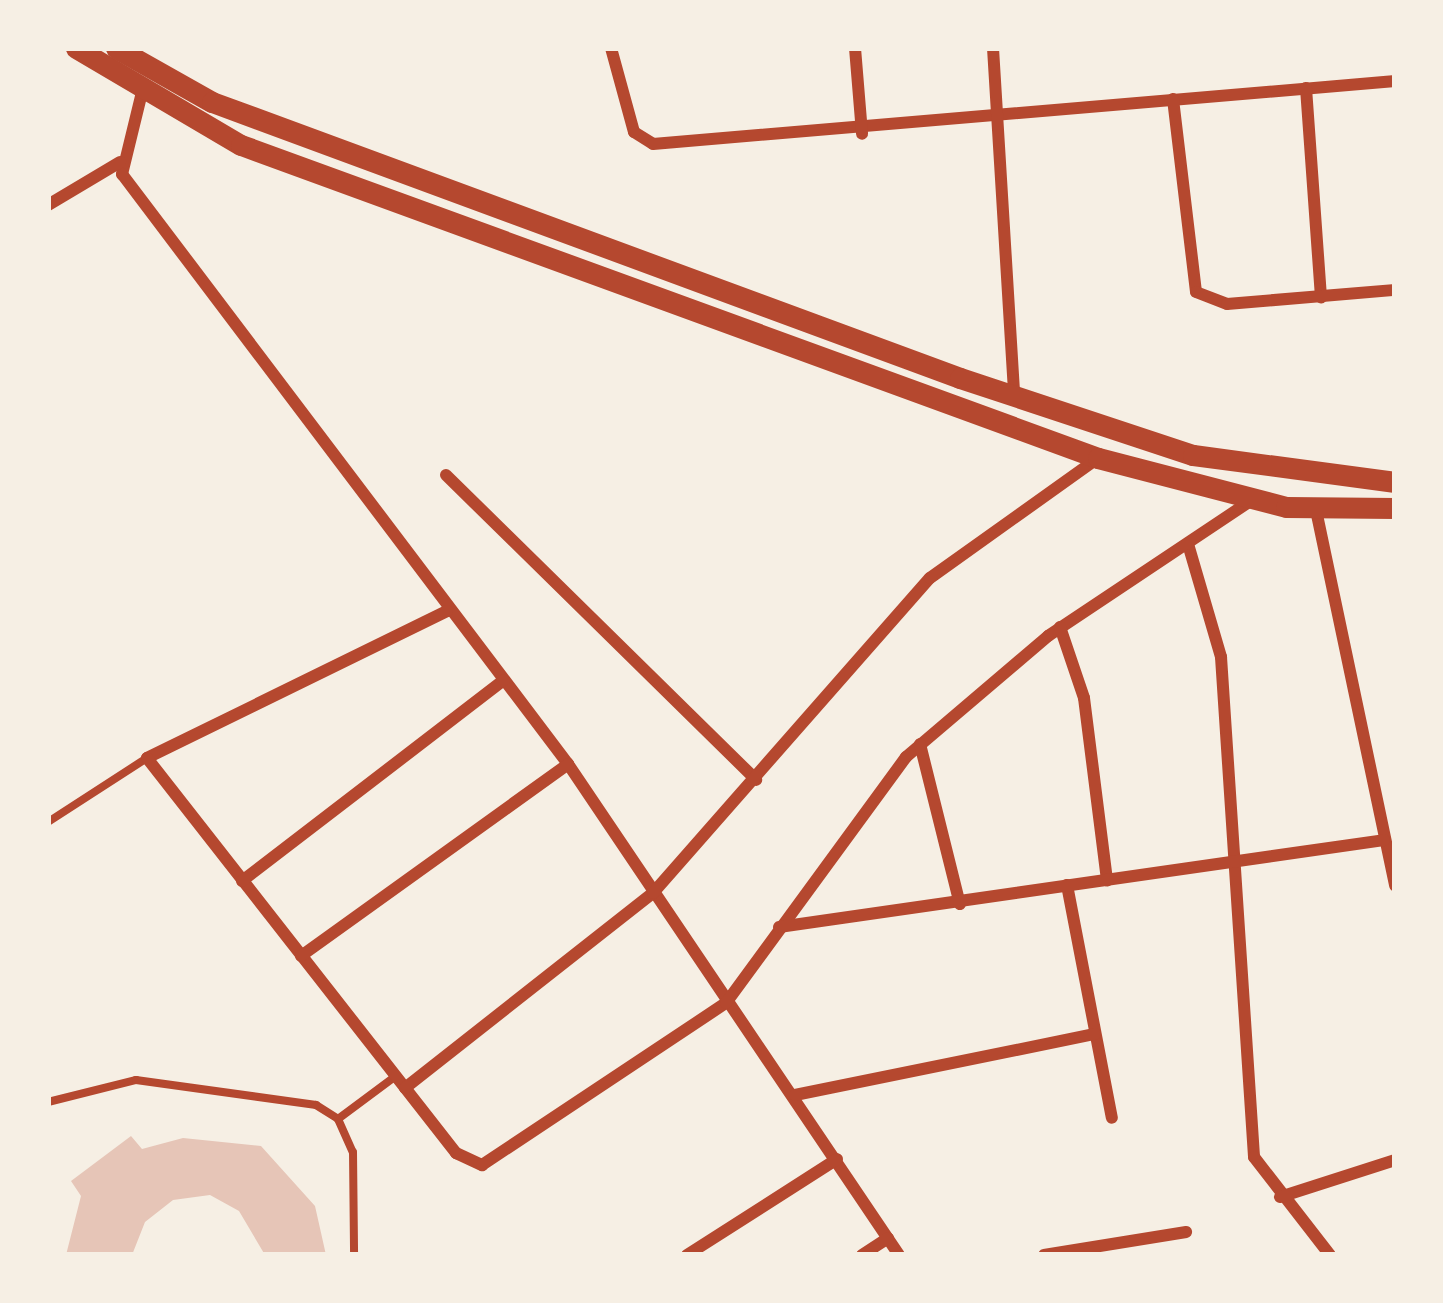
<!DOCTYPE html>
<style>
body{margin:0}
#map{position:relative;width:1443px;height:1303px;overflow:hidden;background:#f6efe4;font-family:Montserrat,sans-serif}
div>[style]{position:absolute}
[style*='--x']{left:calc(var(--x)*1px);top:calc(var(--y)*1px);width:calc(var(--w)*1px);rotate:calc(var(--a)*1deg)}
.building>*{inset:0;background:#e6c5b7}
.service>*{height:8px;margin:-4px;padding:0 4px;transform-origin:4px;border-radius:4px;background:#b5482f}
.minor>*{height:12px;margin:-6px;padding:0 6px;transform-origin:6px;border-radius:6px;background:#b5482f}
.secondary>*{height:21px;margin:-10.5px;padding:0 10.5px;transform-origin:10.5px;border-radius:10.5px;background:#b5482f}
span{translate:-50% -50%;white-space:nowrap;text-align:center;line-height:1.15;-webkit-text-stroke:9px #f6efe4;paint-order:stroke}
.frame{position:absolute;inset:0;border:51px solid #f6efe4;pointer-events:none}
</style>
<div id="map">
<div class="building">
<i style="clip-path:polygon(131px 1136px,142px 1149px,183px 1138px,261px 1146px,315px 1206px,326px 1255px,265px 1255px,239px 1211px,210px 1195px,173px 1200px,145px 1222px,132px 1255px,66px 1255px,81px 1196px,71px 1181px)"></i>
</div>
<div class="service">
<i style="--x:48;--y:822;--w:118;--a:-32.9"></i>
<i style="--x:48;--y:1102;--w:91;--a:-14"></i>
<i style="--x:136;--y:1080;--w:182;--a:7.9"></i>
<i style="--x:316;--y:1105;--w:26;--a:32"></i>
<i style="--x:338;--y:1119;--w:36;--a:66"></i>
<i style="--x:353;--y:1152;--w:103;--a:89.4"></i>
<i style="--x:338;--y:1119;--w:72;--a:-36.6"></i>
</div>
<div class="minor">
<i style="--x:611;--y:48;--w:87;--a:74.7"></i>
<i style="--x:634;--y:132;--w:22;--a:32"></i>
<i style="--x:653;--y:144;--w:745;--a:-4.85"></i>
<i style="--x:855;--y:48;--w:86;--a:85.3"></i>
<i style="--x:993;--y:48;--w:349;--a:86.5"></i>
<i style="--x:144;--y:84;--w:93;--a:103.7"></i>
<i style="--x:122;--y:174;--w:740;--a:52.91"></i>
<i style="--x:568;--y:764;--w:592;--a:56.01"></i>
<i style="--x:1306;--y:88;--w:210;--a:85.9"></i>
<i style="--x:1173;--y:99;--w:194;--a:83.2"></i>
<i style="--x:1196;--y:292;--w:33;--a:21"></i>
<i style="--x:1227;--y:304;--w:169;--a:-4.8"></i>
<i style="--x:48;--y:205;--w:84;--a:-30.8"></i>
<i style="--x:446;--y:475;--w:435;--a:44.5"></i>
<i style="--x:1316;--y:510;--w:384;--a:78.1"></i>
<i style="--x:1188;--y:544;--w:118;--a:73.7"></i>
<i style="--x:1221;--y:657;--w:501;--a:86.22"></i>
<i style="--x:1254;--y:1157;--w:124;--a:52.2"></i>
<i style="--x:447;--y:611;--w:334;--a:153.9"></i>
<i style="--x:147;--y:758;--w:502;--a:51.96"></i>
<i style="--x:456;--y:1153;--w:29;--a:25"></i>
<i style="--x:482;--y:1165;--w:293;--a:-33.6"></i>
<i style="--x:726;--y:1003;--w:305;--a:-53.8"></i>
<i style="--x:906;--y:757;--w:187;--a:-40.4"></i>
<i style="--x:1048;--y:636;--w:245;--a:-33.7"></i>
<i style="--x:1060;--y:627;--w:75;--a:71.3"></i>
<i style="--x:1084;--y:698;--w:184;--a:82.8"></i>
<i style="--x:920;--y:744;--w:165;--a:76"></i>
<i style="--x:242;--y:881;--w:330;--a:-37.5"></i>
<i style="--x:1067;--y:885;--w:237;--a:79.1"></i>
<i style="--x:779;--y:927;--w:611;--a:-8.18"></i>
<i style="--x:301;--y:956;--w:329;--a:-35.7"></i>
<i style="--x:405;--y:1088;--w:315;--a:-38.2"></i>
<i style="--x:653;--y:893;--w:419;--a:-48.7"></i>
<i style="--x:930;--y:578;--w:205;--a:-35.5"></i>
<i style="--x:795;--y:1095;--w:306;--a:-11.5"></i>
<i style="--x:1280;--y:1197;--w:121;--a:-17.8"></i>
<i style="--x:687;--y:1255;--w:178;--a:-32.6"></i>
<i style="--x:862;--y:1255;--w:31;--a:-33"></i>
<i style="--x:1044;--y:1255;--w:144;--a:-9.2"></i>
</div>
<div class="secondary">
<i style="--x:76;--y:48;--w:191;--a:30.5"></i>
<i style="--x:241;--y:145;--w:912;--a:20.06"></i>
<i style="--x:1098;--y:458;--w:194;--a:14.6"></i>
<i style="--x:1286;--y:507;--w:109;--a:0.5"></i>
<i style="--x:116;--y:48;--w:110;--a:29.4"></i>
<i style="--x:212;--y:102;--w:797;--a:20.25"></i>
<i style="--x:960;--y:378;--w:245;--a:18.3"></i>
<i style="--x:1193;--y:455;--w:204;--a:7.6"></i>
</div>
<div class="frame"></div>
</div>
